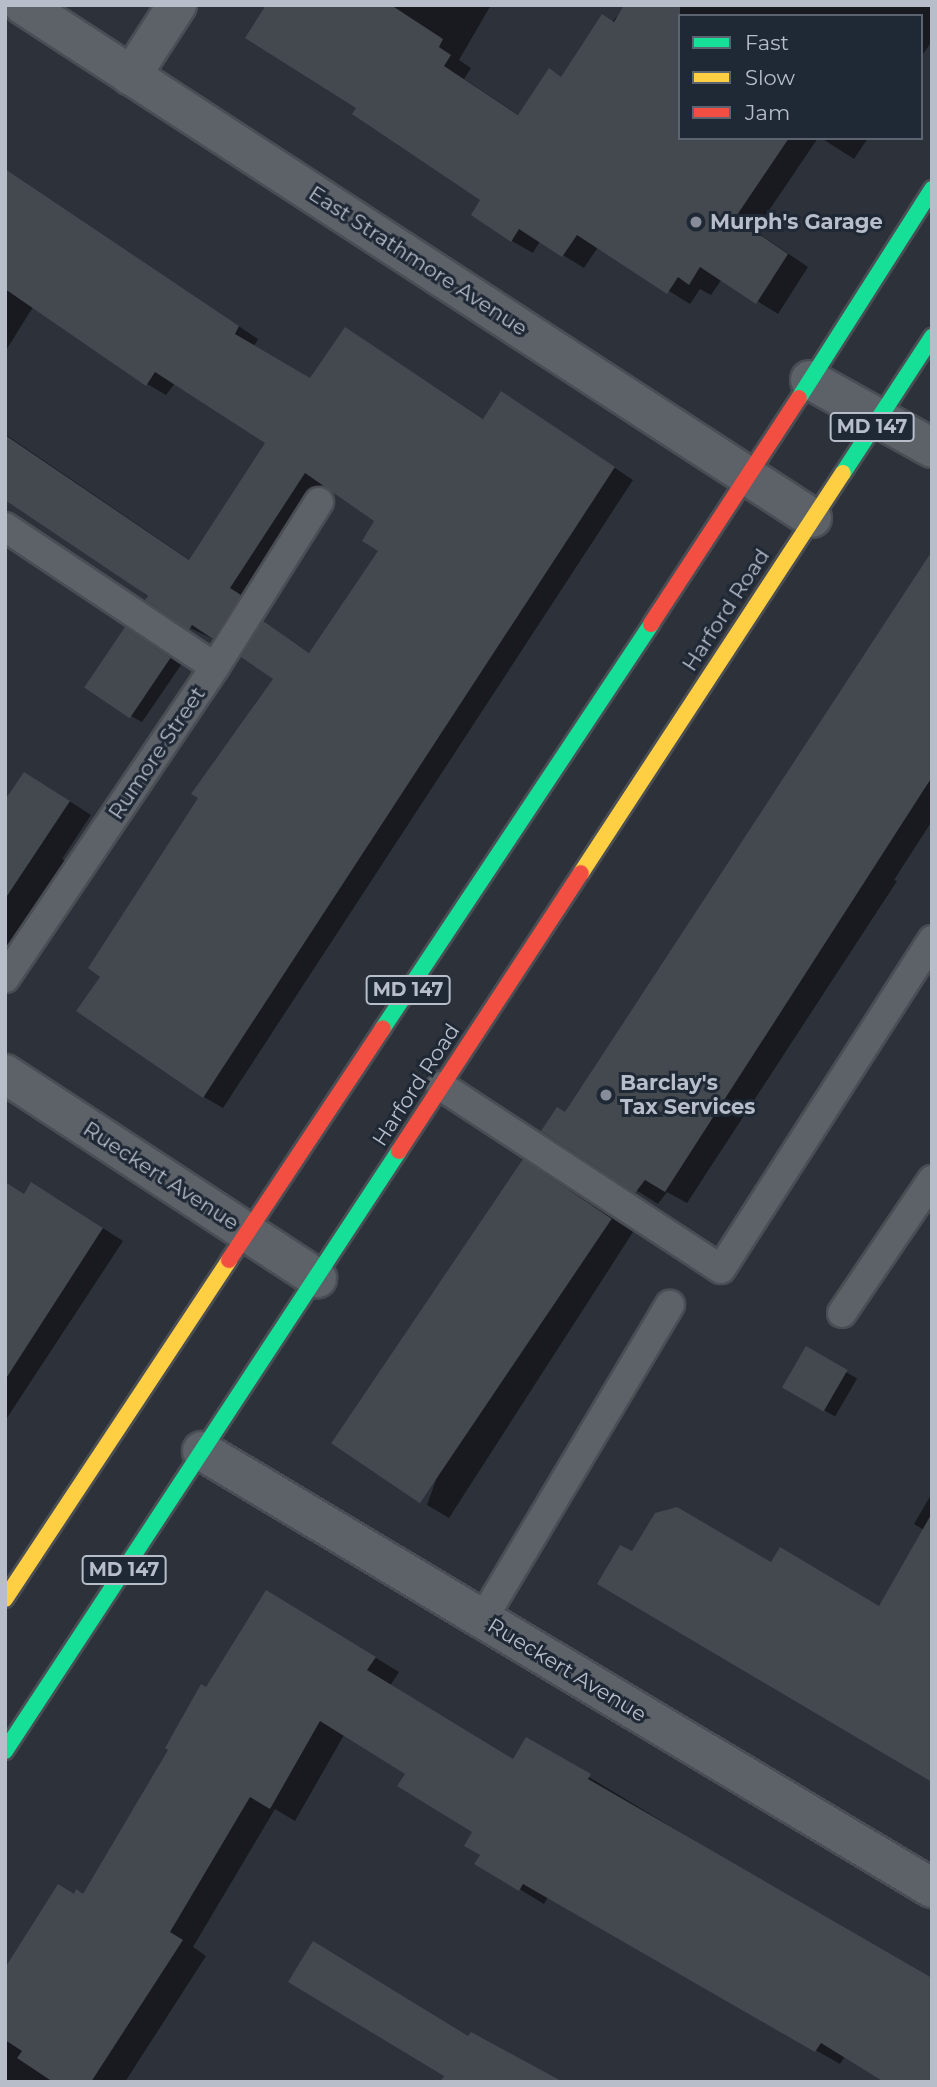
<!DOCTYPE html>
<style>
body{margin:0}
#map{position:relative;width:937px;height:2087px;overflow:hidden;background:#2d323a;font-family:Montserrat,sans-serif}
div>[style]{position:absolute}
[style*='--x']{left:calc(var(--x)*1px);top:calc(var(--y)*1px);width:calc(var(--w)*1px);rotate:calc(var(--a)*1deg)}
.shadow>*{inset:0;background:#0007;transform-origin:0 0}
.building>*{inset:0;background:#44484f;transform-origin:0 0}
.roads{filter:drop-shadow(2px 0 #4a4e54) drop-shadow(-2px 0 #4a4e54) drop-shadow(0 2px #4a4e54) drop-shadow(0 -2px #4a4e54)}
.lane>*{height:28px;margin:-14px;padding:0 14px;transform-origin:14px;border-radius:14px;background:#5d6168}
.street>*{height:38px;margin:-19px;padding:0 19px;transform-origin:19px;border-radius:19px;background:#5d6168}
.fast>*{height:16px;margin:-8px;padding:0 8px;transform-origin:8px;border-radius:8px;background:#16e098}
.slow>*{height:16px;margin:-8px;padding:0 8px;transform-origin:8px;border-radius:8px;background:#ffcf43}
.jam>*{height:16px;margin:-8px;padding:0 8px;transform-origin:8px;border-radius:8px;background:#f24e42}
.dots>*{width:19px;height:19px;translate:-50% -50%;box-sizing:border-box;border:4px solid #1f2835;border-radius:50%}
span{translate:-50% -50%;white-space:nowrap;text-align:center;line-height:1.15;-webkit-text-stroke:6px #1f2835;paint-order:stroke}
.shield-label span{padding:2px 5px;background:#1f2835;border:2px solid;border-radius:5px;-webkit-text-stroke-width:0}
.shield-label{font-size:19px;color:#b7beca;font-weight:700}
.poi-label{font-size:21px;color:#b7beca;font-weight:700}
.left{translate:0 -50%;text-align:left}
.street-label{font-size:21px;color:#b7beca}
.frame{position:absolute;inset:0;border:7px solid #b7beca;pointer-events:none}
.legend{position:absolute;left:678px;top:14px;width:245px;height:126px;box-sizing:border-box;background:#1f2835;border:2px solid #5c6471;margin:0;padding:9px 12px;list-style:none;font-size:21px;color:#b7beca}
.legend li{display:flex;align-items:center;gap:14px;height:35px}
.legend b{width:35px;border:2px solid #5c6471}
</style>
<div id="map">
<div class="shadow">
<i style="clip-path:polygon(268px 5px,491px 5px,459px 60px,471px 68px,464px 79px,520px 116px,562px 78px,627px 5px,932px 5px,932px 41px,921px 57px,921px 16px,680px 16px,680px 138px,818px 138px,755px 231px,808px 267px,778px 314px,722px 279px,711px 295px,700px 289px,690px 304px,598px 247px,584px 268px,540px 241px,533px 253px,512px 241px,473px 214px,483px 199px,359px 107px)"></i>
<i style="clip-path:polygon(821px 138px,868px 138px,854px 159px)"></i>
<i style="clip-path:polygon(5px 170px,258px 339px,254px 346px,311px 380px,365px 341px,485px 420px,521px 405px,633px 480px,223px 1108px,204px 1097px,103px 977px,276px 678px,264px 624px,311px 654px,381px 551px,376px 521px,324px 484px,249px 601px,234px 649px,190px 628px,107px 566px,5px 499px,5px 434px,191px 561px,267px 442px,175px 383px,166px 395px,147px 384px,33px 307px,5px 352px)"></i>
<i style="clip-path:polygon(932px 555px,932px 821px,894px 880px,897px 881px,687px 1203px,667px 1192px,658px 1204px,543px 1131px,566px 1114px)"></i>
<i style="clip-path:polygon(137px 636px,181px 665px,142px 722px,131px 716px)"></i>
<i style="clip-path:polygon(46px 786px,91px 815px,62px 859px,68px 862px,5px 957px,5px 803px)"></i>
<i style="clip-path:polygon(545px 1174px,633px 1232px,449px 1518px,427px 1505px)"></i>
<i style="clip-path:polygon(5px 1184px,25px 1196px,53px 1196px,123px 1241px,5px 1421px)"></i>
<i style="left:806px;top:1349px;width:59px;height:44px;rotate:30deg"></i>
<i style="clip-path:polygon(932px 1493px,932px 1781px,633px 1554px,772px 1564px,879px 1608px,924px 1530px,914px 1524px)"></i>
<i style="clip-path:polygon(291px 1606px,399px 1672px,390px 1686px,514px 1761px,551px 1754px,845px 1932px,845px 2056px,840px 2064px,548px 1897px,544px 1904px,476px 1863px,482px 1855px,474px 1831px,408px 1774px,344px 1735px,295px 1821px,275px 1809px,193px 1947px,206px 1956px,125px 2082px,5px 2082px,5px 1969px,75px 1896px,84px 1896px,207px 1689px)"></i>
</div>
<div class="building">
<i style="clip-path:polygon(266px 5px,391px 5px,443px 39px,439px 47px,451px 55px,444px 66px,518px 115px,549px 68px,561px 77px,602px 14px,614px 22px,624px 5px,680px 5px,680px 138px,789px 138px,735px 218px,788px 254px,756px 304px,700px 267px,689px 285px,678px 277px,667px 294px,577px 235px,562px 257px,519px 229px,511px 242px,471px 215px,480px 200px,352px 114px,356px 108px,245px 38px)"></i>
<i style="clip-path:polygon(5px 169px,239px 326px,235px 334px,310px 378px,345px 327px,483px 419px,501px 391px,615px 467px,203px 1098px,76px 1011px,100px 977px,88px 968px,198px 798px,191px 794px,273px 679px,241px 657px,263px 621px,309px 653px,378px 551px,362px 541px,374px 521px,305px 473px,230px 588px,241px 595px,213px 639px,192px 625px,189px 630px,145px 600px,148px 596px,5px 500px,5px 435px,189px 560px,265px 443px,155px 372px,146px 386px,5px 289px)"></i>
<i style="clip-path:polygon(932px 551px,932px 777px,665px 1192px,645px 1180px,635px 1193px,541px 1131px,557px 1107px,565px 1112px)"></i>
<i style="left:125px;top:627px;width:55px;height:73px;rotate:34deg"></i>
<i style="clip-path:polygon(24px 772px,70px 801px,5px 899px,5px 800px)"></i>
<i style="left:523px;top:1159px;width:107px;height:343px;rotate:34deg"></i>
<i style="clip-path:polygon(5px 1182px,24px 1194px,31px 1182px,103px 1228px,5px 1380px)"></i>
<i style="left:806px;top:1346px;width:48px;height:48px;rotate:30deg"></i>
<i style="clip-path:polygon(677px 1507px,771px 1562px,780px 1547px,879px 1606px,932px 1513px,932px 1782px,597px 1584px,620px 1545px,632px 1551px,655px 1513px)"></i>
<i style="clip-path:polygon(266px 1590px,376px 1657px,367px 1670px,513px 1759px,526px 1737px,591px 1774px,588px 1779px,932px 1978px,932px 2082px,884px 2082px,821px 2043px,815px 2052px,523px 1884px,519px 1891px,474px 1864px,480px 1855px,464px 1846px,472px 1832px,397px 1786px,405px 1774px,320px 1721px,270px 1809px,250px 1797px,170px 1932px,183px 1940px,91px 2082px,53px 2082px,17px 2058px,22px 2051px,5px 2040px,5px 1968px,58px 1884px,74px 1894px,76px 1889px,83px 1894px,168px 1750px,165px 1748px,201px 1684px,206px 1687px)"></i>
<i style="clip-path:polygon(313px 1941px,468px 2036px,471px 2032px,563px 2082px,440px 2082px,444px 2076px,288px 1982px)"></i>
</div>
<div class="roads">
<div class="lane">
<i style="--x:5;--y:527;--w:252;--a:33.7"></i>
<i style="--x:215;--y:667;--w:375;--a:124"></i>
<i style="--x:215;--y:667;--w:195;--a:-57.8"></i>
<i style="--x:441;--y:1086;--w:334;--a:33.2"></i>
<i style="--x:721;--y:1269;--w:391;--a:-57.3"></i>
<i style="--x:842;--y:1313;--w:161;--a:-55.9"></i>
<i style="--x:482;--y:1620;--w:367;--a:-59.2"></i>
</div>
<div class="street">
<i style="--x:23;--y:5;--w:941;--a:33.03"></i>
<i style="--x:131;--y:76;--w:85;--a:-57.1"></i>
<i style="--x:810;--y:380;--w:140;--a:29.1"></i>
<i style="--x:5;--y:1074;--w:373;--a:33.2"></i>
<i style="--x:202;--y:1451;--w:851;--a:30.91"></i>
</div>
<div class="fast">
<i style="--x:799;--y:398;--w:248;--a:-57.5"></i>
<i style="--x:843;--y:473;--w:163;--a:-56.8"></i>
<i style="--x:383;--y:1028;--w:485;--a:-56.4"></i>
<i style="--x:5;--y:1751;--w:718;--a:-56.71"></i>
</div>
<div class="slow">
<i style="--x:581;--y:873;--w:478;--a:-56.8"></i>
<i style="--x:5;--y:1599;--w:406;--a:-56.5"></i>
</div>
<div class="jam">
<i style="--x:651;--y:624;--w:270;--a:-56.8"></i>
<i style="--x:399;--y:1151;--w:332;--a:-56.8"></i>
<i style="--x:229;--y:1260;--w:278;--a:-56.4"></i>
</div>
</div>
<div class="dots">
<i style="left:696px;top:222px;background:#878d98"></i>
<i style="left:606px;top:1095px;background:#878d98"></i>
</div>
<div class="shield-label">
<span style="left:872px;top:427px">MD 147</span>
<span style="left:408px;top:990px">MD 147</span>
<span style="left:124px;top:1570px">MD 147</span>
</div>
<div class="poi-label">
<span class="left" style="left:710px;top:222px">Murph's Garage</span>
<span class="left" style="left:620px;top:1095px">Barclay's<br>Tax Services</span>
</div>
<div class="street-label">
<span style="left:418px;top:261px;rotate:33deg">East Strathmore Avenue</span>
<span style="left:726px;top:610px;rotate:-57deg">Harford Road</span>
<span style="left:157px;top:753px;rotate:-56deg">Rumore Street</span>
<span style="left:416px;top:1085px;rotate:-57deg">Harford Road</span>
<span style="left:161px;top:1176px;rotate:33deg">Rueckert Avenue</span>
<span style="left:567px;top:1670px;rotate:31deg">Rueckert Avenue</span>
</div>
<div class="frame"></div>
<ul class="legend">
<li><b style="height:9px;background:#16e098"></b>Fast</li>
<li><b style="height:9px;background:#ffcf43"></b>Slow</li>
<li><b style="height:9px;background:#f24e42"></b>Jam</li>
</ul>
</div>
